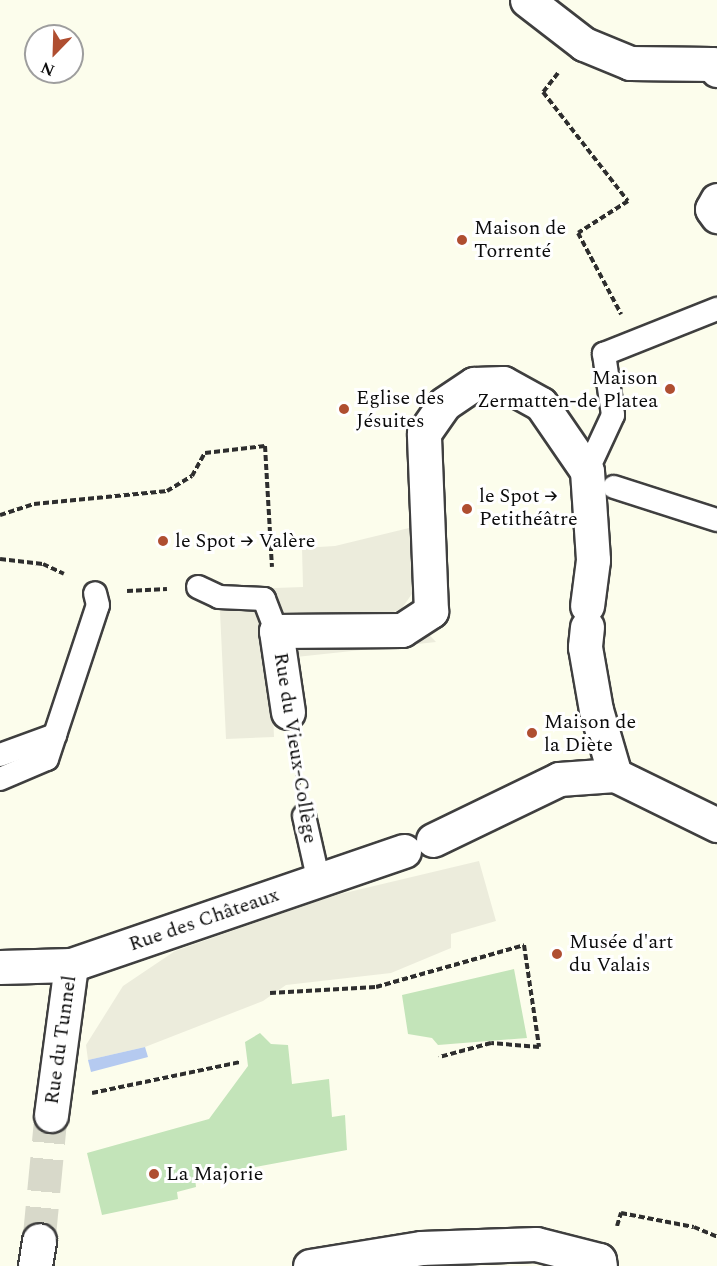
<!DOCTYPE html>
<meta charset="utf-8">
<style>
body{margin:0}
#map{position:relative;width:717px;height:1266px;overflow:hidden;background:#fcfdec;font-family:Spectral,serif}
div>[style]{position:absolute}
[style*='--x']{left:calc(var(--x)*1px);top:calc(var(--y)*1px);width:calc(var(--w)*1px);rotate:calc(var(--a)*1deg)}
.green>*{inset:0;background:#c3e4b9}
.plaza>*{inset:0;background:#ececdc}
.water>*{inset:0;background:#b5caf0}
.street-tunnel>*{height:33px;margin-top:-16.5px;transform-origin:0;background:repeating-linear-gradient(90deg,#d8d9ca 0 33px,transparent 0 49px)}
.path>*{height:4px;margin-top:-2px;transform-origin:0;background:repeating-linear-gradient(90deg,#2e2e2e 0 6px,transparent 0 9px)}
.roads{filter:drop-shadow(2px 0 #3f3f3f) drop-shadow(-2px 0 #3f3f3f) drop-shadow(0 2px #3f3f3f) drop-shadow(0 -2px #3f3f3f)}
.lane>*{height:22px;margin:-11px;padding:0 11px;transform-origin:11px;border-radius:11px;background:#fff}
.street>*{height:33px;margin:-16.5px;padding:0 16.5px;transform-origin:16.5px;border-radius:16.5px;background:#fff}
.dots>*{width:16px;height:16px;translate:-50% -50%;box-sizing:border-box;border:3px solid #fff;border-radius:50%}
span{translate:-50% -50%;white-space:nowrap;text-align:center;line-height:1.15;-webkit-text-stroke:6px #fff;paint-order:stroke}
.poi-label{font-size:20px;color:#0c0c0c}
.left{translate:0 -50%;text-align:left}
.right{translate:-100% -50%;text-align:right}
.street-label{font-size:20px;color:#0c0c0c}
.north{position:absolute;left:24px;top:24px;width:60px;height:60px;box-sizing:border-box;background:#fff;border:2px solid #9e9e9e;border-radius:50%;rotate:203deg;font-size:16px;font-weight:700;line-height:24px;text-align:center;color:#0c0c0c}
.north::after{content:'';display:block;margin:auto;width:21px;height:27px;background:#af4e30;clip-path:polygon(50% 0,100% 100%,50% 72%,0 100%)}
</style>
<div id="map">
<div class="green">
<i style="clip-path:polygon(514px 969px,527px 1038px,438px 1045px,432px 1038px,408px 1034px,402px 995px)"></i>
<i style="clip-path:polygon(260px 1033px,271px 1044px,288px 1045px,292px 1084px,329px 1079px,332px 1117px,345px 1115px,347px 1150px,195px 1178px,196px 1187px,177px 1192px,178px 1199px,102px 1215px,87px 1153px,209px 1119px,248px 1066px,245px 1042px)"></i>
</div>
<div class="plaza">
<i style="clip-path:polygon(409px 528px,414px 591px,402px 608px,390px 614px,418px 623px,436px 642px,296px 657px,273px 712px,274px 737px,226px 739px,219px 590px,303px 587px,302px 548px,335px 546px)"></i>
<i style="clip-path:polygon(479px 861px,496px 921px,451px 934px,451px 948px,391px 973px,286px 985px,263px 1001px,145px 1047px,88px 1060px,86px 1045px,123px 986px,175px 951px,332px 896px)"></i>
</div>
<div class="water">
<i style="clip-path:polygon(145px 1047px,148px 1057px,91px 1072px,88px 1060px)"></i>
</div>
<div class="street-tunnel">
<i style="--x:39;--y:1240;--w:126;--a:-84.5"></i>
</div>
<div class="path">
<i style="--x:558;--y:73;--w:24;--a:128"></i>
<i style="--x:543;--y:92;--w:138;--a:52.1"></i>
<i style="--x:628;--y:201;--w:59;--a:147.4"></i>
<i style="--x:578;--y:233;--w:92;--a:62"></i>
<i style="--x:0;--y:515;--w:36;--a:-18"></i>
<i style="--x:34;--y:504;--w:134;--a:-5.6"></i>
<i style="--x:167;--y:491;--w:29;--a:-31"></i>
<i style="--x:192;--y:476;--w:26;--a:-61"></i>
<i style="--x:205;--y:453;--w:60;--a:-6.7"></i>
<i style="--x:265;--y:446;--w:121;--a:86.7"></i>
<i style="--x:0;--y:559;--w:43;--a:6.6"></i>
<i style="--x:43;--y:564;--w:23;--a:25"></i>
<i style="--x:127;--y:591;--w:40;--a:-2.9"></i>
<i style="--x:294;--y:748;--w:37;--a:82"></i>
<i style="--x:270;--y:993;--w:106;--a:-3.2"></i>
<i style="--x:376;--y:987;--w:154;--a:-15.8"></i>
<i style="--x:524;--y:945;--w:103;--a:81.6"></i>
<i style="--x:539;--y:1047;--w:48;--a:-175.2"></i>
<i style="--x:491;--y:1043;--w:54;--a:164.9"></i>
<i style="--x:92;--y:1093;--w:152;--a:-11.8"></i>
<i style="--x:617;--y:1226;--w:14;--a:-73"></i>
<i style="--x:621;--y:1213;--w:74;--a:10.9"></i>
<i style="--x:694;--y:1227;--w:25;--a:23"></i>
</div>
<div class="roads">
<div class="lane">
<i style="--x:587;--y:471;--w:62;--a:-65.1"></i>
<i style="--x:613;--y:415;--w:62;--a:-98.4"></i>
<i style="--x:604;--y:354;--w:122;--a:-21.7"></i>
<i style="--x:614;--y:487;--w:108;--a:17.8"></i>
<i style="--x:198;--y:587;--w:23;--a:25"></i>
<i style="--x:219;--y:597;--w:45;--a:2.5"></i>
<i style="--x:264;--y:599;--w:34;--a:69"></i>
<i style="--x:0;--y:755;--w:59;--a:-20"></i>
<i style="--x:0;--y:779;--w:51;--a:-23.1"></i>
<i style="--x:47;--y:759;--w:162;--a:-71.7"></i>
<i style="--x:98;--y:605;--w:12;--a:-104"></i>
<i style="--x:304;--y:816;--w:68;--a:77.2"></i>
</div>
<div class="street">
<i style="--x:527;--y:0;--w:72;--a:37.7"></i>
<i style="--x:584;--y:44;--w:50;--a:22.4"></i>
<i style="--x:630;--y:63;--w:82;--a:0.7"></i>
<i style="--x:712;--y:64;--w:8;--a:50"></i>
<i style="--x:717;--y:200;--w:10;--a:119"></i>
<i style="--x:712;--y:209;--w:9;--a:54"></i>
<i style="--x:587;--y:627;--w:20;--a:96"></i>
<i style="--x:585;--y:647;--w:64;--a:80.1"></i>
<i style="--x:596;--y:710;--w:68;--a:73.7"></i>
<i style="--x:288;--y:712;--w:82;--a:-98.4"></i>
<i style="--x:276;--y:631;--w:126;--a:-0.5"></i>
<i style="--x:402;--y:630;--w:35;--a:-33"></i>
<i style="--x:431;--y:611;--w:178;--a:-92.3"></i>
<i style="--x:424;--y:433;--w:35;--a:-55"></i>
<i style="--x:444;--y:404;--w:36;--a:-34"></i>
<i style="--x:474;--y:384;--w:29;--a:-2"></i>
<i style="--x:503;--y:383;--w:43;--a:28.9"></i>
<i style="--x:541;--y:404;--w:81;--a:55.5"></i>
<i style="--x:587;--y:471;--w:89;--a:86.1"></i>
<i style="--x:593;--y:560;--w:46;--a:97.4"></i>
<i style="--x:433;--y:840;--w:140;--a:-25.8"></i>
<i style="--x:559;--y:779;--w:56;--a:-4.1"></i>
<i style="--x:615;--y:775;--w:114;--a:26.1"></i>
<i style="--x:0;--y:967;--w:71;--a:-1.6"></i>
<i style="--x:71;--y:965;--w:352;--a:-18.9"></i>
<i style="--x:51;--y:1115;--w:151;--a:-82.4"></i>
<i style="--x:35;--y:1266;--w:26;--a:-81"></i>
<i style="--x:310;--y:1266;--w:112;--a:-9.2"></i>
<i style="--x:421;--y:1248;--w:115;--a:-2"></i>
<i style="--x:536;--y:1244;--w:65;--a:14.3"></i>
<i style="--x:599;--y:1260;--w:6;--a:81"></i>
</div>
</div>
<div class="dots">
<i style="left:462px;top:240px;background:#af4e30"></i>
<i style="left:670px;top:389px;background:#af4e30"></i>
<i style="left:344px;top:409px;background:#af4e30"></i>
<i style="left:467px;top:509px;background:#af4e30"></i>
<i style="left:163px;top:541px;background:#af4e30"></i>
<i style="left:532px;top:733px;background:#af4e30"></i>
<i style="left:557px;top:954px;background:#af4e30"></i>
<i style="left:154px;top:1174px;background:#af4e30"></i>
</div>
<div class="poi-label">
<span class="left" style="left:474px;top:240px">Maison de<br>Torrenté</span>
<span class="right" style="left:658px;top:390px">Maison<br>Zermatten-de Platea</span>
<span class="left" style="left:356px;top:410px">Eglise des<br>Jésuites</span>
<span class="left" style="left:479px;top:508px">le Spot →<br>Petithéâtre</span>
<span class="left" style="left:175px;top:541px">le Spot → Valère</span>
<span class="left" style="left:544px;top:734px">Maison de<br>la Diète</span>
<span class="left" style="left:569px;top:954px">Musée d'art<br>du Valais</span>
<span class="left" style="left:166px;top:1174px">La Majorie</span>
</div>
<div class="street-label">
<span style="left:295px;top:748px;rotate:81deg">Rue du Vieux-Collège</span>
<span style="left:204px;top:920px;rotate:-19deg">Rue des Châteaux</span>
<span style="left:61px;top:1040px;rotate:-82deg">Rue du Tunnel</span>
</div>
<div class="north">N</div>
</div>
